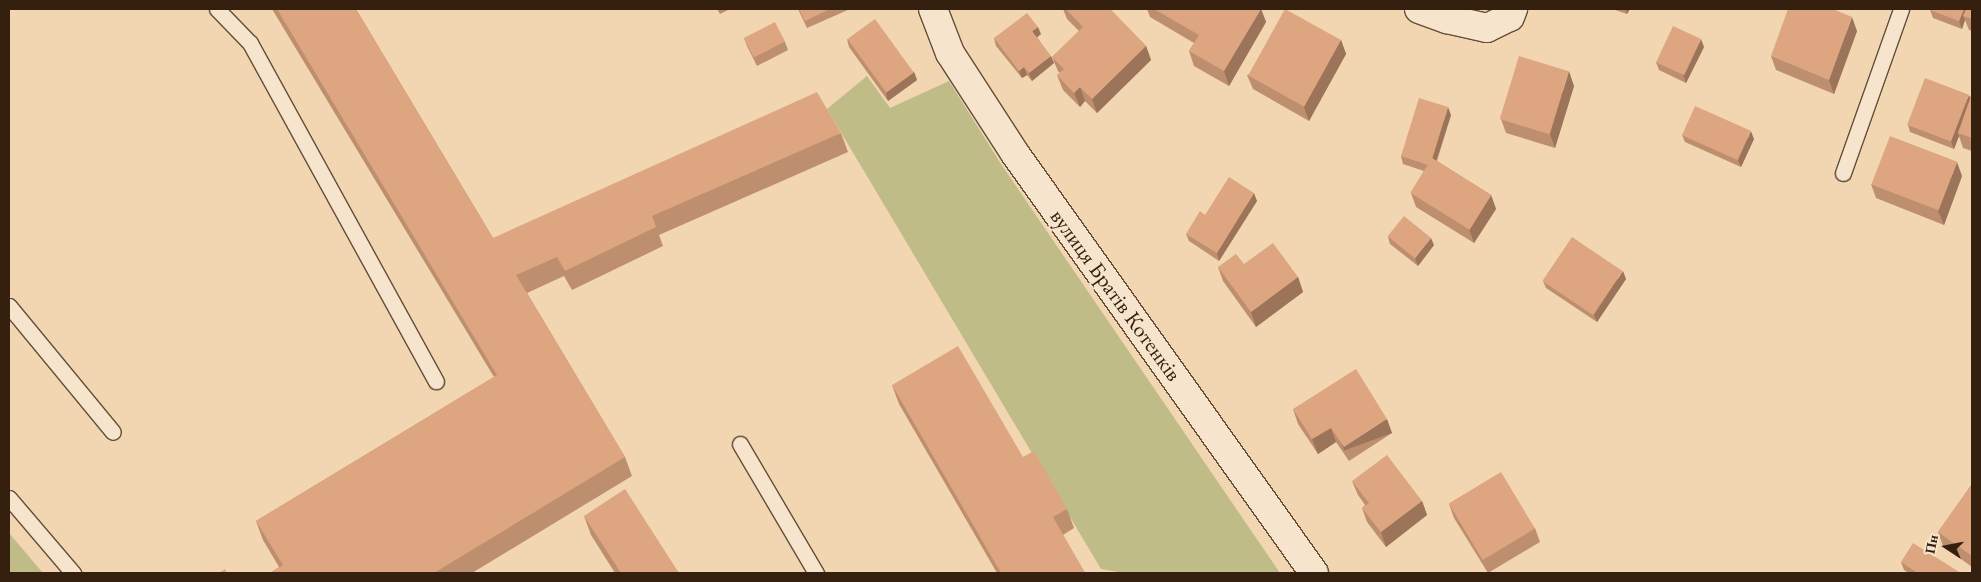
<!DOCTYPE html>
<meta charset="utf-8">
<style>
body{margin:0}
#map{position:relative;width:1981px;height:582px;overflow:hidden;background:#f1d6b1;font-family:"EB Garamond",serif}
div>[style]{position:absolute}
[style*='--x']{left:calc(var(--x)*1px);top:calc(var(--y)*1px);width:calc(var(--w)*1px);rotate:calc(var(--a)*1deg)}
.green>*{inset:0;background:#c0bc87}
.roads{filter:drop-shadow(1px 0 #644e38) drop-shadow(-1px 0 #644e38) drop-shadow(0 1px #644e38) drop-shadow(0 -1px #644e38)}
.service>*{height:15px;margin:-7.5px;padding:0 7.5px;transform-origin:7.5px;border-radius:7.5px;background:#f6e4cc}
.minor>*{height:28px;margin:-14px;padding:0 14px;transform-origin:14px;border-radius:14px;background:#f6e4cc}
.wall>*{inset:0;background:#be8f6f}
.shaded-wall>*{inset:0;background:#9b745a;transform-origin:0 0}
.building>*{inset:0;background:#dda681;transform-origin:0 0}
span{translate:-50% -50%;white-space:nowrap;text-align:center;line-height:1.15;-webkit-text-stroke:4px #f6e4cc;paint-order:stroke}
.street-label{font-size:22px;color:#352010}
.frame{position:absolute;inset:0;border:10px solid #352010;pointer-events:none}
.north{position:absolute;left:1921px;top:522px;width:50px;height:50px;-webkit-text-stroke:4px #f6e4cc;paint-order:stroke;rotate:281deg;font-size:14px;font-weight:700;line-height:20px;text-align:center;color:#352010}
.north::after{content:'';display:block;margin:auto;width:18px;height:22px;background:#352010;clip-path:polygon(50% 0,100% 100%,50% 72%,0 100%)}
</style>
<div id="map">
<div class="green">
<i style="clip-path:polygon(867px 76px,890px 108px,949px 81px,1001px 164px,1280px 573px,1124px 573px,1101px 569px,827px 109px)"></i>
<i style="clip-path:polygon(9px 533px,43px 573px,9px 573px)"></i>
</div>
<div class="roads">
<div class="service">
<i style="--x:217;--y:9;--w:47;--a:45.9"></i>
<i style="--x:250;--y:43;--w:386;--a:61.2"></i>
<i style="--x:1843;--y:173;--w:174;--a:-70.5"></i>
<i style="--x:9;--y:306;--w:163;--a:50.5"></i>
<i style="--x:740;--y:444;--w:150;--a:59.5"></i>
<i style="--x:9;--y:498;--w:99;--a:49.5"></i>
</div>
<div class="minor">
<i style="--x:933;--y:9;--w:47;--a:68.9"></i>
<i style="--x:950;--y:53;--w:121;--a:57.1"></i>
<i style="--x:1016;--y:155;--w:513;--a:54.51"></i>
<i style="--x:1419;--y:9;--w:30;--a:20"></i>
<i style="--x:1447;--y:19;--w:41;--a:12.7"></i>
<i style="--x:1487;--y:28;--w:25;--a:-26"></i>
<i style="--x:1510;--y:17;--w:9;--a:-69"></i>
</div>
</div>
<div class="wall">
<i style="clip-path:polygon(272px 9px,356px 9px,493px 238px,841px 133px,848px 152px,659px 235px,663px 246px,572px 290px,564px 276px,527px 293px,625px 457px,632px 476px,472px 573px,270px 573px,279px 567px,263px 540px,256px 521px,494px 377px)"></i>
<i style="clip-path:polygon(717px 9px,730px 9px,720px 14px)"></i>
<i style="clip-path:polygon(798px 9px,850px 9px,807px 28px)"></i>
<i style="clip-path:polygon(1063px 9px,1110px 9px,1146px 46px,1151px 60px,1097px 113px,1085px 101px,1080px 107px,1063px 90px,1057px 75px,1060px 73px,1058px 71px,1052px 57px,1079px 31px,1067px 19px)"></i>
<i style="clip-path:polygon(1147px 9px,1261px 9px,1266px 22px,1229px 86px,1194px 66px,1189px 51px,1194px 43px,1150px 17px)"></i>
<i style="clip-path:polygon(1612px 9px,1630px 9px,1627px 14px)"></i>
<i style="clip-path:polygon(1972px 9px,1972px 31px,1969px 30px,1965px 20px,1962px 29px,1933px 18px,1930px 10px)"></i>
<i style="clip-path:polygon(1857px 31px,1834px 94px,1776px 70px,1771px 56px)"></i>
<i style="clip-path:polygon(1041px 34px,1037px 37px,1054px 63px,1032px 81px,1027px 75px,1022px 78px,996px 46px,994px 38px)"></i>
<i style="clip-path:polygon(744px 38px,785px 42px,788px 50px,757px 66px,747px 46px)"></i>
<i style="clip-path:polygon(847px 39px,914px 72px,917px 80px,888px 101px,849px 47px)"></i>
<i style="clip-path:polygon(1341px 40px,1346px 54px,1309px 121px,1253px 89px,1247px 75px)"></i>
<i style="clip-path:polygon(1704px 47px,1686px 83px,1659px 70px,1656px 62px)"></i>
<i style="clip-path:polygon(1574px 86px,1555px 148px,1506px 133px,1501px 119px)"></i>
<i style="clip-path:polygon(1972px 93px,1972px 151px,1963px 148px,1959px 136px,1954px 149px,1910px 132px,1908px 125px,1970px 98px)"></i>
<i style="clip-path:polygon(1451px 115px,1437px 161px,1491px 195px,1496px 209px,1474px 243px,1416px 207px,1411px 193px,1424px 171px,1403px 164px,1401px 156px)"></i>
<i style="clip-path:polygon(1682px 135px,1754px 139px,1741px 167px,1685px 142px)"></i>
<i style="clip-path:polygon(1962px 176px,1944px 225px,1876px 198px,1871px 184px)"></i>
<i style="clip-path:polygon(1257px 201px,1219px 261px,1189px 241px,1186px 234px,1205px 215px)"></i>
<i style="clip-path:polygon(1388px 237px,1434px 245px,1418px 266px,1390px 244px)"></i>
<i style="clip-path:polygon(1244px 264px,1298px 277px,1303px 292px,1256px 327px,1223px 281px,1218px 267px)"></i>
<i style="clip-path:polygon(1626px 279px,1597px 322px,1546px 288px,1543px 281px)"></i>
<i style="clip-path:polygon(892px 385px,1023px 457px,1067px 509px,1074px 528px,1063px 535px,1085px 573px,997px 573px,899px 404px)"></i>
<i style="clip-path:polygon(1293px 409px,1392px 433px,1349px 461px,1336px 442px,1318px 454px,1298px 424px)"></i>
<i style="clip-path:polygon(1352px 481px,1422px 501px,1427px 515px,1386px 547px,1367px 522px,1362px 508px,1365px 505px,1358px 495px)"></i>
<i style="clip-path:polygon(1972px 484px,1972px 567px,1943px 546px,1938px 532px)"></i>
<i style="clip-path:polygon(1449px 504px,1535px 528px,1540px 542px,1488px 573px,1454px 518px)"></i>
<i style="clip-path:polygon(584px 516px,679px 573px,615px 573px,591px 535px)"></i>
<i style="clip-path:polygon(1901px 562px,1961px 573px,1909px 573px,1904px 570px)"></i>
</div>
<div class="shaded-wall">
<i style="clip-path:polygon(1261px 9px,1266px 22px,1229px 86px,1224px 71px)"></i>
<i style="clip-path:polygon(1625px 9px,1630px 9px,1627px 14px)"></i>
<i style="clip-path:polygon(1964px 9px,1970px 9px,1963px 16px,1965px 20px,1962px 29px,1959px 21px)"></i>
<i style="clip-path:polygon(1852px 17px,1857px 31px,1834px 94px,1829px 80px)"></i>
<i style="clip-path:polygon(1038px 27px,1041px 34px,1035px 39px,1032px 31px)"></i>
<i style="clip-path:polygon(1701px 39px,1704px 47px,1686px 83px,1683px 75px)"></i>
<i style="clip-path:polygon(1341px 40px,1346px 54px,1309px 121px,1304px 107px)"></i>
<i style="clip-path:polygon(1146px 46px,1151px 60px,1097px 113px,1092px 99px)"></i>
<i style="clip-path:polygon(1051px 56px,1054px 63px,1032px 81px,1029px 73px)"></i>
<i style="clip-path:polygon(1024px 67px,1027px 75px,1022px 78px,1019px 71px)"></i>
<i style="clip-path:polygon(1569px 71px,1574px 86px,1555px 148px,1550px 134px)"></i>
<i style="clip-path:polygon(914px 72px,917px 80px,888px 101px,886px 93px)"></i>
<i style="clip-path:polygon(1080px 87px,1085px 101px,1080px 107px,1074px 93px)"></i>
<i style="clip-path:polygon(1969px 95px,1972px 103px,1958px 133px,1959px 136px,1954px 149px,1951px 141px)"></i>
<i style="clip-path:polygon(1448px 107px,1451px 115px,1432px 174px,1430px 166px)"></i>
<i style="clip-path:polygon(1751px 131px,1754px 139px,1741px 167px,1738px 160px)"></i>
<i style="clip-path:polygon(1957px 162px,1962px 176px,1944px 225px,1938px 211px)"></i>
<i style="clip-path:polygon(1254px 193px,1257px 201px,1219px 261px,1217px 253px)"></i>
<i style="clip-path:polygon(1491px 195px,1496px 209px,1474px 243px,1469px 229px)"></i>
<i style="clip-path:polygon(1431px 238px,1434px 245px,1418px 266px,1415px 259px)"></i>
<i style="clip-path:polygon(1623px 271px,1626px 279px,1597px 322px,1594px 315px)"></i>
<i style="clip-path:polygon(1298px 277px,1303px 292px,1256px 327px,1251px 312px)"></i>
<i style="left:1387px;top:419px;width:15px;height:51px;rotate:70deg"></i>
<i style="clip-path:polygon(1331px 428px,1336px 442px,1318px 454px,1312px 439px)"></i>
<i style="clip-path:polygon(1422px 501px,1427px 515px,1386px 547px,1381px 532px)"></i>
</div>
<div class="building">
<i style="clip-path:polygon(277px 9px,356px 9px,493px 238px,817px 92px,841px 133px,652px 216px,656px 227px,565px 271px,557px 257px,516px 275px,625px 457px,434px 573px,270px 573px,283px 565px,256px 521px,497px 375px)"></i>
<i style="clip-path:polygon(799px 9px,830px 9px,805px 21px)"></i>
<i style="clip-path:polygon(1066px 9px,1110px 9px,1146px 46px,1092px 99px,1080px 87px,1074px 93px,1057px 75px,1064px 69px,1052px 57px,1083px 27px)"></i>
<i style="clip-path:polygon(1154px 9px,1261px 9px,1224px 71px,1189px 51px,1199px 35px)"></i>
<i style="left:1285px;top:9px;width:64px;height:76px;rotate:29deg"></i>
<i style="clip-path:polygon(1788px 9px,1833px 9px,1852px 17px,1829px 80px,1771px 56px)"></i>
<i style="clip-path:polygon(1930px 9px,1964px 9px,1959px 21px,1930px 10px)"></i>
<i style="clip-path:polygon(1966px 9px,1972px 9px,1972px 19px,1963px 16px)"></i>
<i style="clip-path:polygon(1027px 13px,1038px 27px,1032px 31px,1051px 56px,1029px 73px,1024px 67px,1019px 71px,994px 38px)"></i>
<i style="left:875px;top:19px;width:66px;height:34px;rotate:54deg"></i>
<i style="left:775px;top:22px;width:22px;height:35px;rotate:63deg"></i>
<i style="left:1673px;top:26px;width:31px;height:40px;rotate:25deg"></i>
<i style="left:1519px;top:56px;width:52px;height:66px;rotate:17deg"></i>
<i style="left:1925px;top:78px;width:47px;height:50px;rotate:21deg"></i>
<i style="clip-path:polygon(1972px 93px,1972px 138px,1958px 133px)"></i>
<i style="clip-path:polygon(1419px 98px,1448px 107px,1432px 159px,1428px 165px,1401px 156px)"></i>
<i style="left:1695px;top:106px;width:61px;height:32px;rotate:24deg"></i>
<i style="left:1890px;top:136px;width:72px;height:52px;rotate:21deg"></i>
<i style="left:1432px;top:158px;width:70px;height:41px;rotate:32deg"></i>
<i style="clip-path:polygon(1229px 177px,1254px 193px,1217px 253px,1186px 234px,1200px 211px,1205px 215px)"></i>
<i style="left:1404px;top:216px;width:35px;height:26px;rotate:39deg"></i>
<i style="left:1572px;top:237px;width:61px;height:53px;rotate:34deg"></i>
<i style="clip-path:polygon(1273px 243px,1298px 277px,1251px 312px,1218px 267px,1236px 254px,1244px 264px)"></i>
<i style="clip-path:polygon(958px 346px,1023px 457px,1034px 451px,1067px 509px,1053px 517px,1085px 573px,1001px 573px,892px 385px)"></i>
<i style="clip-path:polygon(1356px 369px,1387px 419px,1344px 447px,1331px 428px,1312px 439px,1293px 409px)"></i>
<i style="clip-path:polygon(1387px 455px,1422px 501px,1381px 532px,1362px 508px,1369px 503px,1352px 481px)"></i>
<i style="left:1501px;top:472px;width:66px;height:61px;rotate:59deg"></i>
<i style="clip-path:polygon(1972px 484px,1972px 556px,1938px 532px)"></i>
<i style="clip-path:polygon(625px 489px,679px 573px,621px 573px,584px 516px)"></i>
<i style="clip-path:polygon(1913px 543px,1961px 573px,1915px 573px,1916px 572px,1901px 562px)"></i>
<i style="clip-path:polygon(225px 569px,227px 573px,219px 573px)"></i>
</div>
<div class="street-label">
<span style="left:1116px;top:295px;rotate:54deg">вулиця Братів Котенків</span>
</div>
<div class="frame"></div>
<div class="north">Пн</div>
</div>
